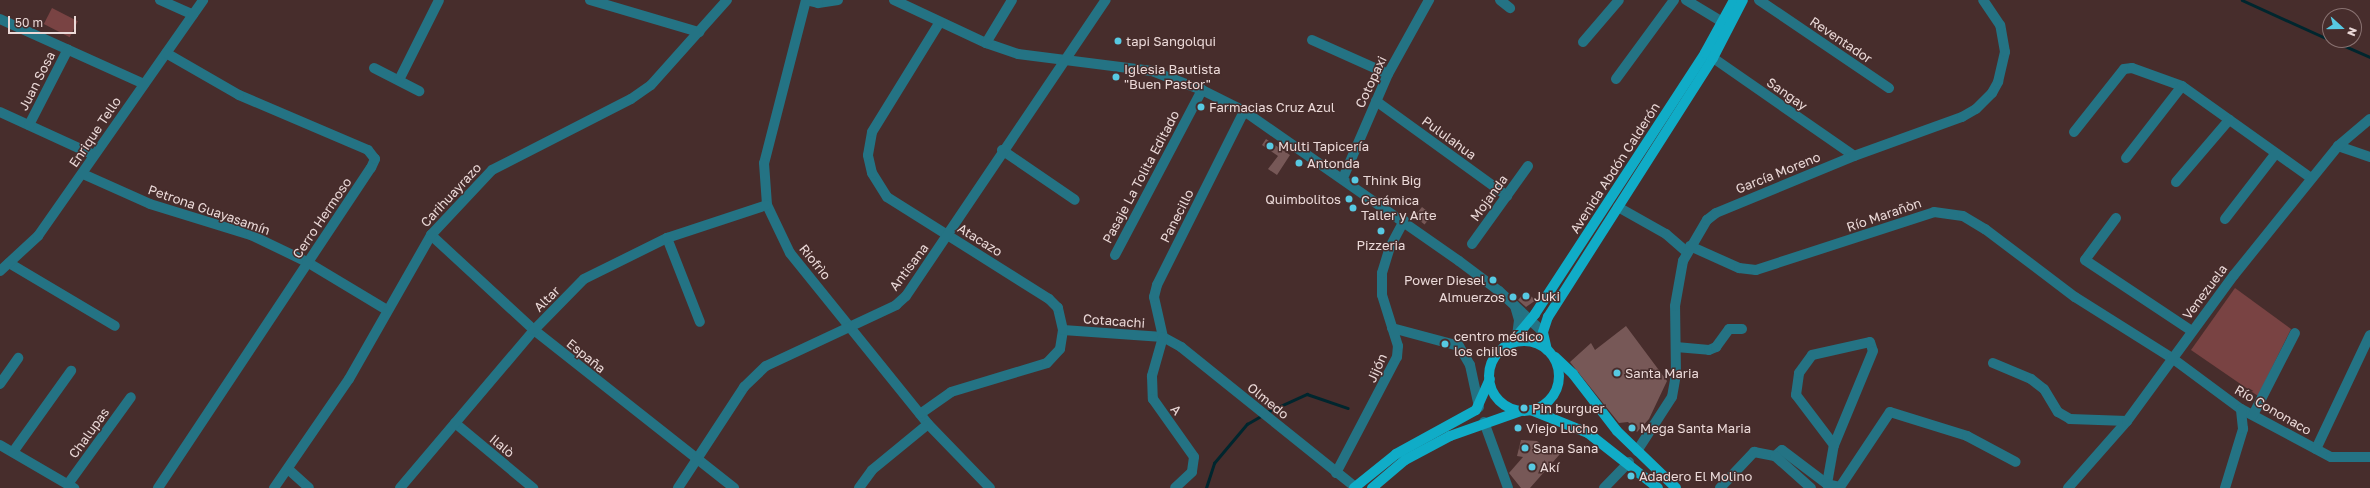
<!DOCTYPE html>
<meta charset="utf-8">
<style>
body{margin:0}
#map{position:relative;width:2370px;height:488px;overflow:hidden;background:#472d2c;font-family:"Golos Text",sans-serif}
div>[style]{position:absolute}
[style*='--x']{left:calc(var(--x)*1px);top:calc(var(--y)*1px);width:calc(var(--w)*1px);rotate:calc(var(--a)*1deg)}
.green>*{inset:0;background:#794343;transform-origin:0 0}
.stream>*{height:2.5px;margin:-1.25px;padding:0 1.25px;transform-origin:1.25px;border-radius:1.25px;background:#00262e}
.building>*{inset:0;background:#775857;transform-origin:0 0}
.minor>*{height:10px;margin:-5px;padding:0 5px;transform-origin:5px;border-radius:5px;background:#247384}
.major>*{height:10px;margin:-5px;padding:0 5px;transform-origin:5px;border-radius:5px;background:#10acc7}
.major>.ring{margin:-5px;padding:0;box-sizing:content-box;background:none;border:10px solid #10acc7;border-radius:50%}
.dots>*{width:11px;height:11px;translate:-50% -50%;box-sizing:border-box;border:2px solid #472d2c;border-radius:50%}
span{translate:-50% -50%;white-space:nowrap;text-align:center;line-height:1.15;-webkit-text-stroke:3px #472d2c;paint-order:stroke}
.street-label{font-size:13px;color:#ebd9d8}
.poi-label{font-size:13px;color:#ebd9d8}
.left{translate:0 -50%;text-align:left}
.right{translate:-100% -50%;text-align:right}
.north{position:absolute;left:2322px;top:8px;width:40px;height:40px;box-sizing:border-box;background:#472d2c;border:1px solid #897271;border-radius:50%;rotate:111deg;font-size:11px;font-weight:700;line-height:16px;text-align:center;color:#ebd9d8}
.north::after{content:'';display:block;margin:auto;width:14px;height:18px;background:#57c9e2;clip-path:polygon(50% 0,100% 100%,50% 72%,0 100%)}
.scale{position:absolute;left:8px;top:16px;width:68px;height:18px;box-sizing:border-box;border:2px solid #ebd9d8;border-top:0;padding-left:5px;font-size:12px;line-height:14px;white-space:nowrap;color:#ebd9d8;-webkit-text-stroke:3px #472d2c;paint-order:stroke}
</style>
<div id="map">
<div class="green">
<i style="left:52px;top:8px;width:29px;height:18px;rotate:27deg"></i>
<i style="clip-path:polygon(2235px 288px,2291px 329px,2258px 396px,2191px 350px)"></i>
</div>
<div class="stream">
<i style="--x:2242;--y:0;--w:97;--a:24.4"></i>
<i style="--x:2331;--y:40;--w:43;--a:23.6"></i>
<i style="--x:1267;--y:412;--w:44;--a:-24.2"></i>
<i style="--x:1307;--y:394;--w:43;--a:18.9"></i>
<i style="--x:1206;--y:488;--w:26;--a:-72"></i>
<i style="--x:1214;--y:463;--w:51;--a:-49.8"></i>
<i style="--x:1247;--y:424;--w:16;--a:-30"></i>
</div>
<div class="building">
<i style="clip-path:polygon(1266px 139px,1290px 155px,1277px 175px,1268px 169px,1278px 156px,1262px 145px)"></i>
<i style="left:1422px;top:207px;width:13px;height:12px;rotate:39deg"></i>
<i style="clip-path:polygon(1525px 292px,1536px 300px,1526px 307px,1518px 300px)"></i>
<i style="clip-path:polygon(1626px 326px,1667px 381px,1649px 419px,1637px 432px,1628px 422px,1619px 423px,1570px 362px,1591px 343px,1595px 350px)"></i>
<i style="clip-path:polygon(1521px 440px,1537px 441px,1549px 452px,1560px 454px,1530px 488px,1521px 488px,1509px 473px,1523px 457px,1517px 456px)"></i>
</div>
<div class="minor">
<i style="--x:160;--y:0;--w:36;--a:24"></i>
<i style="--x:590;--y:0;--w:114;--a:16.4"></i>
<i style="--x:838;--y:0;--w:20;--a:171"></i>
<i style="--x:818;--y:3;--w:12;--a:-166"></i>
<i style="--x:806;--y:0;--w:168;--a:104.4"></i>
<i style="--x:764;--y:163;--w:42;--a:85.9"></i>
<i style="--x:767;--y:205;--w:53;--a:64.4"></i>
<i style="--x:790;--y:253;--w:220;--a:51.1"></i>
<i style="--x:928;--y:424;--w:89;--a:45.9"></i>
<i style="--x:894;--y:0;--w:102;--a:25.1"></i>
<i style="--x:986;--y:43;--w:34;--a:19"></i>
<i style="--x:1018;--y:54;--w:135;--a:7.2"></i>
<i style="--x:1152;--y:71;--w:53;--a:20.8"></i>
<i style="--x:1202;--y:90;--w:47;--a:26.6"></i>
<i style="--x:1244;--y:111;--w:262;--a:34.9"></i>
<i style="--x:1459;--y:261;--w:50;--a:36.9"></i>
<i style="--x:1499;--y:291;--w:60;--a:43"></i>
<i style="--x:1500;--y:0;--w:13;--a:39"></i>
<i style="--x:1686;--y:0;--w:50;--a:31.2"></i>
<i style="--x:1759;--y:0;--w:157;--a:34.1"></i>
<i style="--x:0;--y:19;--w:158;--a:24.3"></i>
<i style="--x:1312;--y:40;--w:83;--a:24.1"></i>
<i style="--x:1583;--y:42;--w:55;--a:-49.4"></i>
<i style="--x:986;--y:43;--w:50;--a:-58.8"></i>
<i style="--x:1706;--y:53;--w:180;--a:34.8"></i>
<i style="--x:374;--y:68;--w:51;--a:27.1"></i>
<i style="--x:1616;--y:79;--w:98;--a:-53.7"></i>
<i style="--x:399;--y:80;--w:89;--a:-63.4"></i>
<i style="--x:1376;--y:101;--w:162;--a:35.9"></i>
<i style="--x:0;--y:112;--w:103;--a:24.6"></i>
<i style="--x:29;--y:125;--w:85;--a:-62.8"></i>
<i style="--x:2074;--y:132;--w:80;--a:-51.6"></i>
<i style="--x:2124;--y:69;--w:8;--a:-7"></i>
<i style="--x:2132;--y:68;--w:53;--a:19.8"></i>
<i style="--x:2182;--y:86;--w:158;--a:35.5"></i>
<i style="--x:2338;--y:146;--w:34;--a:19"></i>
<i style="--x:1002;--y:150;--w:88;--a:34.4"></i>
<i style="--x:2126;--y:158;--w:91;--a:-52.1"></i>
<i style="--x:83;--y:174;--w:73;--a:24.1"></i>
<i style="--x:150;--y:204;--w:106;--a:17.1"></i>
<i style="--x:251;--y:235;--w:62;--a:25.7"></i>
<i style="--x:307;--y:262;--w:93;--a:31"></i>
<i style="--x:1343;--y:178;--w:113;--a:-66.6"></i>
<i style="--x:1388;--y:74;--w:85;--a:-61"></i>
<i style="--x:2176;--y:182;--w:82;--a:-49.5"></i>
<i style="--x:1618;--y:207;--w:55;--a:29.4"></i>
<i style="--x:1666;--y:234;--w:28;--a:41"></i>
<i style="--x:2116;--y:218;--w:52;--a:126.4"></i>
<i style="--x:2085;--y:260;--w:128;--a:33.6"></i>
<i style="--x:2225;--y:219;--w:83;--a:-52.3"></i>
<i style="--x:431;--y:235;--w:140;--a:42.7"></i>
<i style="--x:534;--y:330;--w:255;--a:38.3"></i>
<i style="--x:667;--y:238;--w:90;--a:68.6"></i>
<i style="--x:1472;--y:244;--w:96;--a:-54.3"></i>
<i style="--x:1690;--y:246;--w:54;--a:24.2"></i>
<i style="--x:1739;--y:268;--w:17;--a:7"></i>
<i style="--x:1756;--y:270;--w:187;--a:-18"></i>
<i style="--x:1934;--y:212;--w:29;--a:8"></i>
<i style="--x:1963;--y:216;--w:26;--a:31"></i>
<i style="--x:1985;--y:229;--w:113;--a:37.1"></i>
<i style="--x:2075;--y:297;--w:115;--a:32.2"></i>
<i style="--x:2172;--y:358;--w:86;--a:36.5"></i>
<i style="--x:2241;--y:409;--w:102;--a:28.1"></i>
<i style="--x:2331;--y:457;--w:39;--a:0"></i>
<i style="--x:1115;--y:255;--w:187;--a:-62.2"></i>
<i style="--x:9;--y:263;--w:123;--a:30.7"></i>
<i style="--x:0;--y:271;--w:52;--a:-42.6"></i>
<i style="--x:38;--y:236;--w:288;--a:-55"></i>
<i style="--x:1515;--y:306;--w:15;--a:74"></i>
<i style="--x:1519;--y:320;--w:17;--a:97"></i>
<i style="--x:1392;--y:328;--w:69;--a:15"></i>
<i style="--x:1459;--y:346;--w:22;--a:60"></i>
<i style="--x:1470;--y:365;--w:43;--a:77.9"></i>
<i style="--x:1063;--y:330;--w:100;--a:4"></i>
<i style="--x:1163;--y:337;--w:21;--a:29"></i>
<i style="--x:1181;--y:347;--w:223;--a:38.8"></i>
<i style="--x:1163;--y:337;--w:41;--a:-102.7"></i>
<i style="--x:1154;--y:297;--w:12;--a:-76"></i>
<i style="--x:1157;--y:285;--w:195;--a:-63.4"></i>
<i style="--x:1163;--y:337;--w:41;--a:105.8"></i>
<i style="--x:1152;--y:376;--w:23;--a:88"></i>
<i style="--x:1153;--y:399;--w:71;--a:54.7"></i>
<i style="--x:1194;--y:457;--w:15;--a:98"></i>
<i style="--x:1192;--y:472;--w:23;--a:137"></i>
<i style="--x:1870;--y:342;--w:9;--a:72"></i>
<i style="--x:1873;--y:351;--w:102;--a:112.5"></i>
<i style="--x:1834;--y:445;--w:63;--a:-127.2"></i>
<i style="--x:1796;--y:395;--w:22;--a:-82"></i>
<i style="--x:1799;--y:373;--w:22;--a:-54"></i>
<i style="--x:1812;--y:355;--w:59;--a:-12.6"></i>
<i style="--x:1676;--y:347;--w:33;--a:5"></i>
<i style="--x:1709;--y:350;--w:8;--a:-23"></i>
<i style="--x:1716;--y:347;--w:22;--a:-54"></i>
<i style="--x:1729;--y:329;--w:13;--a:0"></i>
<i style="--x:1993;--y:363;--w:41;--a:22.8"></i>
<i style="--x:2031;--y:379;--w:16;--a:38"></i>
<i style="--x:2044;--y:389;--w:27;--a:59"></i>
<i style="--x:2058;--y:412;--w:14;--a:30"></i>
<i style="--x:2070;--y:419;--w:57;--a:2"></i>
<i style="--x:0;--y:384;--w:32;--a:-55"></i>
<i style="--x:920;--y:414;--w:38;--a:-35"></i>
<i style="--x:951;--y:392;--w:100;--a:-16.8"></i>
<i style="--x:1047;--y:363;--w:19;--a:-47"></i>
<i style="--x:1060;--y:349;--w:19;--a:-81"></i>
<i style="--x:1063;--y:330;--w:23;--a:-103"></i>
<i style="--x:1058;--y:308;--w:13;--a:-135"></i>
<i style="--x:1049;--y:299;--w:191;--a:-147.8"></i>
<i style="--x:887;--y:197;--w:28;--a:-122"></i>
<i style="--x:872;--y:173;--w:18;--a:-103"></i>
<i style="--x:868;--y:155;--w:23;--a:-80"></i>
<i style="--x:872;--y:132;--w:129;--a:-58.3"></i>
<i style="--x:2253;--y:415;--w:92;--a:-62.9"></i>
<i style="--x:1484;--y:422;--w:70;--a:70"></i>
<i style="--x:455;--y:423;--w:102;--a:39.8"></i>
<i style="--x:0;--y:445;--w:86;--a:30.2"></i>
<i style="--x:2316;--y:449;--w:126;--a:-64.7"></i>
<i style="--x:1637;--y:451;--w:64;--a:-57.1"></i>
<i style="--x:1672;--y:397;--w:23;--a:-80"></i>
<i style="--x:1676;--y:374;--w:68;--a:-90.8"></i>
<i style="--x:1675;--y:306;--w:46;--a:-79.9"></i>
<i style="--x:1683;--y:261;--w:48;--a:-59.7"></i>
<i style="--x:1707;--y:220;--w:11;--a:-38"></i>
<i style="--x:1716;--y:213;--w:149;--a:-22.4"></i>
<i style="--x:1854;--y:156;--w:115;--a:-19.9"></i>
<i style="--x:1962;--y:117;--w:16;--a:-30"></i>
<i style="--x:1976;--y:109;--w:23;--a:-45"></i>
<i style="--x:1992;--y:93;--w:13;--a:-61"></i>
<i style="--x:1998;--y:82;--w:31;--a:-77"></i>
<i style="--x:2005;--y:52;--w:27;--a:-100"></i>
<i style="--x:2000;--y:25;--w:30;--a:-124"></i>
<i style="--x:13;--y:452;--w:100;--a:-54.4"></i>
<i style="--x:1775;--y:456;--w:9;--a:-41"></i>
<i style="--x:1782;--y:450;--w:56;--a:37.1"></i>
<i style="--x:1827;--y:484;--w:40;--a:-80"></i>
<i style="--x:288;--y:469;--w:28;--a:42"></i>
<i style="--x:1336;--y:473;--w:131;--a:-62.3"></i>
<i style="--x:1397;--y:357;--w:11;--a:-85"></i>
<i style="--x:1398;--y:346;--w:53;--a:-107.4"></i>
<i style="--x:1382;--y:295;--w:22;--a:-90"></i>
<i style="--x:1382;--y:273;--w:27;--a:-73"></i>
<i style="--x:1390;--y:247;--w:30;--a:-62"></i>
<i style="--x:68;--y:484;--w:107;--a:-54.1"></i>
<i style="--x:1827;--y:484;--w:13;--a:13"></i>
<i style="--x:1840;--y:487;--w:90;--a:-56.3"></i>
<i style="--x:1890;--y:412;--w:81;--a:17.3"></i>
<i style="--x:1967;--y:436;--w:55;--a:28"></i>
<i style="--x:158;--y:488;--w:384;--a:-56.4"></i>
<i style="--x:371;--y:168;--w:10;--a:-66"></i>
<i style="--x:375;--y:159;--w:11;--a:-128"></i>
<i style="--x:368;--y:150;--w:140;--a:-156.9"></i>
<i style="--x:239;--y:95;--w:84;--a:-150.1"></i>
<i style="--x:274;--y:488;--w:132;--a:-55.5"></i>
<i style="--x:349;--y:379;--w:166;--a:-60.3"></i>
<i style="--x:431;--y:235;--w:89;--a:-46.8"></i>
<i style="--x:492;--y:170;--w:156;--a:-27.1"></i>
<i style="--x:631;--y:99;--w:24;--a:-35"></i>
<i style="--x:651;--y:85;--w:114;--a:-48.2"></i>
<i style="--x:400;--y:488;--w:207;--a:-49.7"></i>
<i style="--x:534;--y:330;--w:71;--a:-45.6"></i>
<i style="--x:584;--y:279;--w:93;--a:-26.3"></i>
<i style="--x:667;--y:238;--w:105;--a:-18.3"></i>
<i style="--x:678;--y:488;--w:121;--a:-56.8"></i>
<i style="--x:744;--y:387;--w:30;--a:-44"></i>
<i style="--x:766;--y:366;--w:144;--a:-25.1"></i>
<i style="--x:896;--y:305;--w:13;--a:-42"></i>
<i style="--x:906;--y:296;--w:357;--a:-56"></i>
<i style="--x:859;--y:488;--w:22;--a:-54"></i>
<i style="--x:872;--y:470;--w:72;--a:-39.4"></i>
<i style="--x:1604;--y:488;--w:36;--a:-46"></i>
<i style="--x:1720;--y:488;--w:50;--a:-46.6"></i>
<i style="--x:1754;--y:452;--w:21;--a:11"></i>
<i style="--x:1775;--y:456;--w:48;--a:41.6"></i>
<i style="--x:2068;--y:488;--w:89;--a:-48.6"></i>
<i style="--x:2127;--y:421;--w:181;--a:-53.8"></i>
<i style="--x:2234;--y:275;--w:166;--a:-51.1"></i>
<i style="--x:2338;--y:146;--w:42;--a:-40.2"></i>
<i style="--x:2225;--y:488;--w:62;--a:-73"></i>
<i style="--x:2243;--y:429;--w:20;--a:-96"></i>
</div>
<div class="major">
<i class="ring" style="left:1489px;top:341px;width:60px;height:60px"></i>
<i style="--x:1510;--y:344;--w:39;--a:-50"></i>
<i style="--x:1535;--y:314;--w:311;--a:-56.9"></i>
<i style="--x:1705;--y:53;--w:60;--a:-61.3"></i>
<i style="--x:1547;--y:350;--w:18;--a:-103"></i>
<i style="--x:1543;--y:332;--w:16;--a:-72"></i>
<i style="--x:1548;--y:317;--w:307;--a:-57.5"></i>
<i style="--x:1713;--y:58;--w:65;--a:-62.7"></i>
<i style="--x:1555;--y:357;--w:25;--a:43"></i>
<i style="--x:1573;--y:374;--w:72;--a:52.3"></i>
<i style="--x:1617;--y:431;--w:82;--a:44"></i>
<i style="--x:1531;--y:410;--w:61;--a:22"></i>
<i style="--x:1588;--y:433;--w:89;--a:38.2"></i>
<i style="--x:1354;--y:488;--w:54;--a:-39"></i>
<i style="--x:1396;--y:454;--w:91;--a:-28.8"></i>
<i style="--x:1476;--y:410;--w:34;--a:-66"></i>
<i style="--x:1372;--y:488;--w:43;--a:-40.3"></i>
<i style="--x:1405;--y:460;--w:51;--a:-28.1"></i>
<i style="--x:1450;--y:436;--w:75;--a:-19.4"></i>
</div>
<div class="dots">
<i style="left:1118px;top:41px;background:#57c9e2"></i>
<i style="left:1116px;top:77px;background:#57c9e2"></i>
<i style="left:1201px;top:107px;background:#57c9e2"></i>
<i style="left:1270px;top:146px;background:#57c9e2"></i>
<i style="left:1299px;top:163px;background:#57c9e2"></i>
<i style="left:1355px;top:180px;background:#57c9e2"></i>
<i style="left:1349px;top:199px;background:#57c9e2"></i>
<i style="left:1353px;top:208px;background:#57c9e2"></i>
<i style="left:1381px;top:231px;background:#57c9e2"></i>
<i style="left:1493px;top:280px;background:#57c9e2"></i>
<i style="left:1526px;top:296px;background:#57c9e2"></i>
<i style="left:1513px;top:297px;background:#57c9e2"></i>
<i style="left:1445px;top:344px;background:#57c9e2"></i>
<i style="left:1617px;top:373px;background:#57c9e2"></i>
<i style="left:1524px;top:408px;background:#57c9e2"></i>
<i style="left:1518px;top:428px;background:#57c9e2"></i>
<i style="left:1632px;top:428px;background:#57c9e2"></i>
<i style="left:1525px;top:448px;background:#57c9e2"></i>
<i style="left:1532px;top:467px;background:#57c9e2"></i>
<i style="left:1631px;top:476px;background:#57c9e2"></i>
</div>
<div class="street-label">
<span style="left:1841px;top:40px;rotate:34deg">Reventador</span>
<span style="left:37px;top:81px;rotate:-63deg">Juan Sosa</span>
<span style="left:1371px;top:82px;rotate:-65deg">Cotopaxi</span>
<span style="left:1787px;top:94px;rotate:35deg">Sangay</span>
<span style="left:95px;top:132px;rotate:-56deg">Enrique Tello</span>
<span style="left:1449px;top:138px;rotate:36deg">Pululahua</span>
<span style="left:1615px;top:168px;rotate:-57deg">Avenida Abdón Calderón</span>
<span style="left:1778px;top:173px;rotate:-22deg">García Moreno</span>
<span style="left:1141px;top:177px;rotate:-62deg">Pasaje La Tolita Editado</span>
<span style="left:451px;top:195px;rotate:-47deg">Carihuayrazo</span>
<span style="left:1489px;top:198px;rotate:-54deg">Mojanda</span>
<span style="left:209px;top:210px;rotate:19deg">Petrona Guayasamín</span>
<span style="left:1884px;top:215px;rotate:-19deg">Río Marañòn</span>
<span style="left:1177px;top:216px;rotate:-63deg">Panecillo</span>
<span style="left:322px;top:218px;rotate:-56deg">Cerro Hermoso</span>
<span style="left:980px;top:240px;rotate:32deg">Atacazo</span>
<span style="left:815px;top:262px;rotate:51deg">Riofrìo</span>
<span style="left:909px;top:267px;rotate:-53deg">Antisana</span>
<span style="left:2205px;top:292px;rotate:-53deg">Venezuela</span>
<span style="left:547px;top:299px;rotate:-45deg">Altar</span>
<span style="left:1114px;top:321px;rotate:4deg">Cotacachi</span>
<span style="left:586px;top:356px;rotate:39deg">España</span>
<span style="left:1377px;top:368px;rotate:-66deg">Jijón</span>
<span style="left:1268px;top:401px;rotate:39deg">Olmedo</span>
<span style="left:1176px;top:410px;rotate:50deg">A</span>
<span style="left:2273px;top:410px;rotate:30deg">Río Cononaco</span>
<span style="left:89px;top:433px;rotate:-54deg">Chalupas</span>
<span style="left:502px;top:446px;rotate:40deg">Ilalò</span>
</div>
<div class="poi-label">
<span class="left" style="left:1126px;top:41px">tapi Sangolqui</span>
<span class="left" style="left:1124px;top:77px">Iglesia Bautista<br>"Buen Pastor"</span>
<span class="left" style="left:1209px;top:107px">Farmacias Cruz Azul</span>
<span class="left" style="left:1278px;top:146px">Multi Tapicería</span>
<span class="left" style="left:1307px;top:163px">Antonda</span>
<span class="left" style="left:1363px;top:180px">Think Big</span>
<span class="right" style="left:1341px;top:199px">Quimbolitos</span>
<span class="left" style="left:1361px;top:208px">Cerámica<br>Taller y Arte</span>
<span style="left:1381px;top:245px">Pizzeria</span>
<span class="right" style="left:1485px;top:280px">Power Diesel</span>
<span class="left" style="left:1534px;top:296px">Juki</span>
<span class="right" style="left:1505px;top:297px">Almuerzos</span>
<span class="left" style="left:1454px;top:344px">centro médico<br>los chillos</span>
<span class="left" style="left:1625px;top:373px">Santa Maria</span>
<span class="left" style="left:1532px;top:408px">Pin burguer</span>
<span class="left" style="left:1526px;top:428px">Viejo Lucho</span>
<span class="left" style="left:1640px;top:428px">Mega Santa Maria</span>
<span class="left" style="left:1533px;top:448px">Sana Sana</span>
<span class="left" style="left:1540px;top:467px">Akí</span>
<span class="left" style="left:1639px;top:476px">Adadero El Molino</span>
</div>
<div class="north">N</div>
<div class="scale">50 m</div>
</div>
